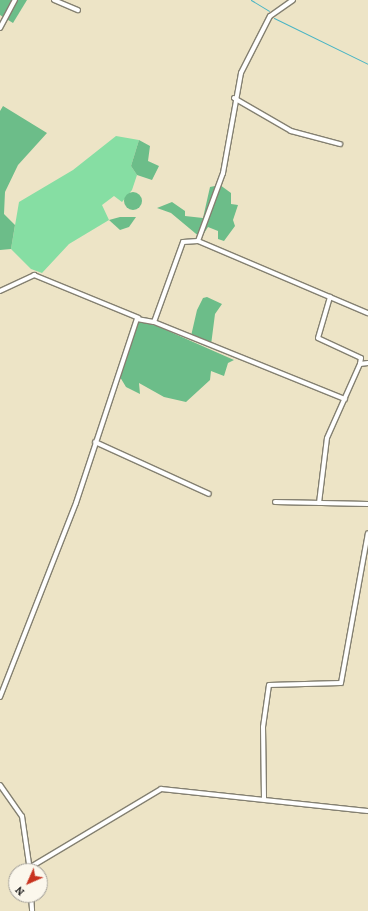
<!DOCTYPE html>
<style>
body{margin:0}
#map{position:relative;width:368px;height:911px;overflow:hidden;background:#ede4c6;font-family:Alegreya,serif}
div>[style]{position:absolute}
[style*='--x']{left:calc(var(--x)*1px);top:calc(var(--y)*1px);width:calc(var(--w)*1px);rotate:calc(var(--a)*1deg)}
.green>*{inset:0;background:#86dea3}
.forest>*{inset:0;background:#6cbd89}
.round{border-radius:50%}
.stream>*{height:1px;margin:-0.5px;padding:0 0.5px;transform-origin:0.5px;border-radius:0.5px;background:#48b4c4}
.roads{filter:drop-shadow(1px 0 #848071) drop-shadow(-1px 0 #848071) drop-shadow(0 1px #848071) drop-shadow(0 -1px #848071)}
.minor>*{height:4px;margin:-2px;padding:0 2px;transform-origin:2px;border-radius:2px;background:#fff}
span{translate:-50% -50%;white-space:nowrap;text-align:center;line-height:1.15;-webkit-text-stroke:3px #fbf7ec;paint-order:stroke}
.north{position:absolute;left:8px;top:863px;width:40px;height:40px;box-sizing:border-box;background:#fbf7ec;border:1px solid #a29f99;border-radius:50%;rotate:225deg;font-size:11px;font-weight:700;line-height:16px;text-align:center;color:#1c1c1c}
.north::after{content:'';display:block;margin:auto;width:14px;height:18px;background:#c8321e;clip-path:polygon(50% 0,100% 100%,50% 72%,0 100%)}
</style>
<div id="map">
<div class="green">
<i style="clip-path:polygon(116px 136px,139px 140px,131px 166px,137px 175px,132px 190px,122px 202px,114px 196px,102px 205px,109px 220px,69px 244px,42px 273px,31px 269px,11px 249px,19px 202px,73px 170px)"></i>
</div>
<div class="forest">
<i style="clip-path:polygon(0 0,27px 0,13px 23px,0 15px)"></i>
<i style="clip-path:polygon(3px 106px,47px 133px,18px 165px,5px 192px,4px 214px,15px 225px,11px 249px,0 250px,0 111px)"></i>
<i style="clip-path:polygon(139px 140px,150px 146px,148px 161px,159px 166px,152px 180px,137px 175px,131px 166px)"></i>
<i style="clip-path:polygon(220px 185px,231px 193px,231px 204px,238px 205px,233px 220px,235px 226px,224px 241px,218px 239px,218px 231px,208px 227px,201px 238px,171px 213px,157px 208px,172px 202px,185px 211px,185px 216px,203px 218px,210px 187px)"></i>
<i class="round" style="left:124px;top:192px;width:18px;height:18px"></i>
<i style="clip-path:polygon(120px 217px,136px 217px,129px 227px,120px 230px,109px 220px)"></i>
<i style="clip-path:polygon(207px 297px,222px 304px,215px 314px,211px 345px,191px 336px,197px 310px,203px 298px)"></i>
<i style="clip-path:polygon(137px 321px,157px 326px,234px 360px,228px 363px,224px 376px,211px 371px,210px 380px,186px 402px,164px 397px,139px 383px,140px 394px,126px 387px,120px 377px)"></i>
</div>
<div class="stream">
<i style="--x:251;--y:0;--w:21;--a:31"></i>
<i style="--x:274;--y:18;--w:105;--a:26.1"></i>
</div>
<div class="roads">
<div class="minor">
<i style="--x:54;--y:0;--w:26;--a:23"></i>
<i style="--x:293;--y:0;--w:28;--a:145"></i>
<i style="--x:270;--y:16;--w:64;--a:117"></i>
<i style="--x:241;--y:73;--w:102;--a:100.2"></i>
<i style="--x:223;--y:173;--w:72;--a:110.2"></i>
<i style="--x:198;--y:241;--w:185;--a:23"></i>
<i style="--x:0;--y:28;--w:32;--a:-62"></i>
<i style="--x:234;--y:98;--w:66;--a:30.1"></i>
<i style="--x:291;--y:131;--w:51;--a:14.9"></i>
<i style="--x:0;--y:291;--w:38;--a:-25"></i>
<i style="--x:34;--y:275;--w:113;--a:22.3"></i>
<i style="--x:154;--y:322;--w:85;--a:-70.1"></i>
<i style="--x:183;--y:242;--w:15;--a:-4"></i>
<i style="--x:360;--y:364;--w:8;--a:-7"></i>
<i style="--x:95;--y:442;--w:125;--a:24.5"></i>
<i style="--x:275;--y:502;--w:93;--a:1.2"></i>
<i style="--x:319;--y:503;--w:65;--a:-83"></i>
<i style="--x:327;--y:438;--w:81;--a:-66"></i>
<i style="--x:360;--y:364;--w:6;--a:-81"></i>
<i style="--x:361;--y:358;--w:47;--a:-155.1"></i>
<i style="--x:318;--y:338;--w:43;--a:-73.7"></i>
<i style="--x:0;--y:697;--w:208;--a:-68.6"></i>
<i style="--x:76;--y:503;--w:194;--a:-71.7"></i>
<i style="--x:137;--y:319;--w:17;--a:10"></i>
<i style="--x:154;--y:322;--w:206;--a:22"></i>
<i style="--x:0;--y:785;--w:38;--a:55"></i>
<i style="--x:22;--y:816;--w:56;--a:81.7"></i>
<i style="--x:264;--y:798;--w:71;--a:-90.8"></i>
<i style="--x:263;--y:727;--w:42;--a:-81.9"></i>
<i style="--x:269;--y:685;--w:72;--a:-1.6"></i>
<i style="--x:341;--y:683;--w:152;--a:-79.8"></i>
<i style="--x:29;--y:868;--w:154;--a:-30.9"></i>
<i style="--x:161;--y:789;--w:208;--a:6.1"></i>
<i style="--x:31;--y:895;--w:16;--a:86"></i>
</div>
</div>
<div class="north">N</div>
</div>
